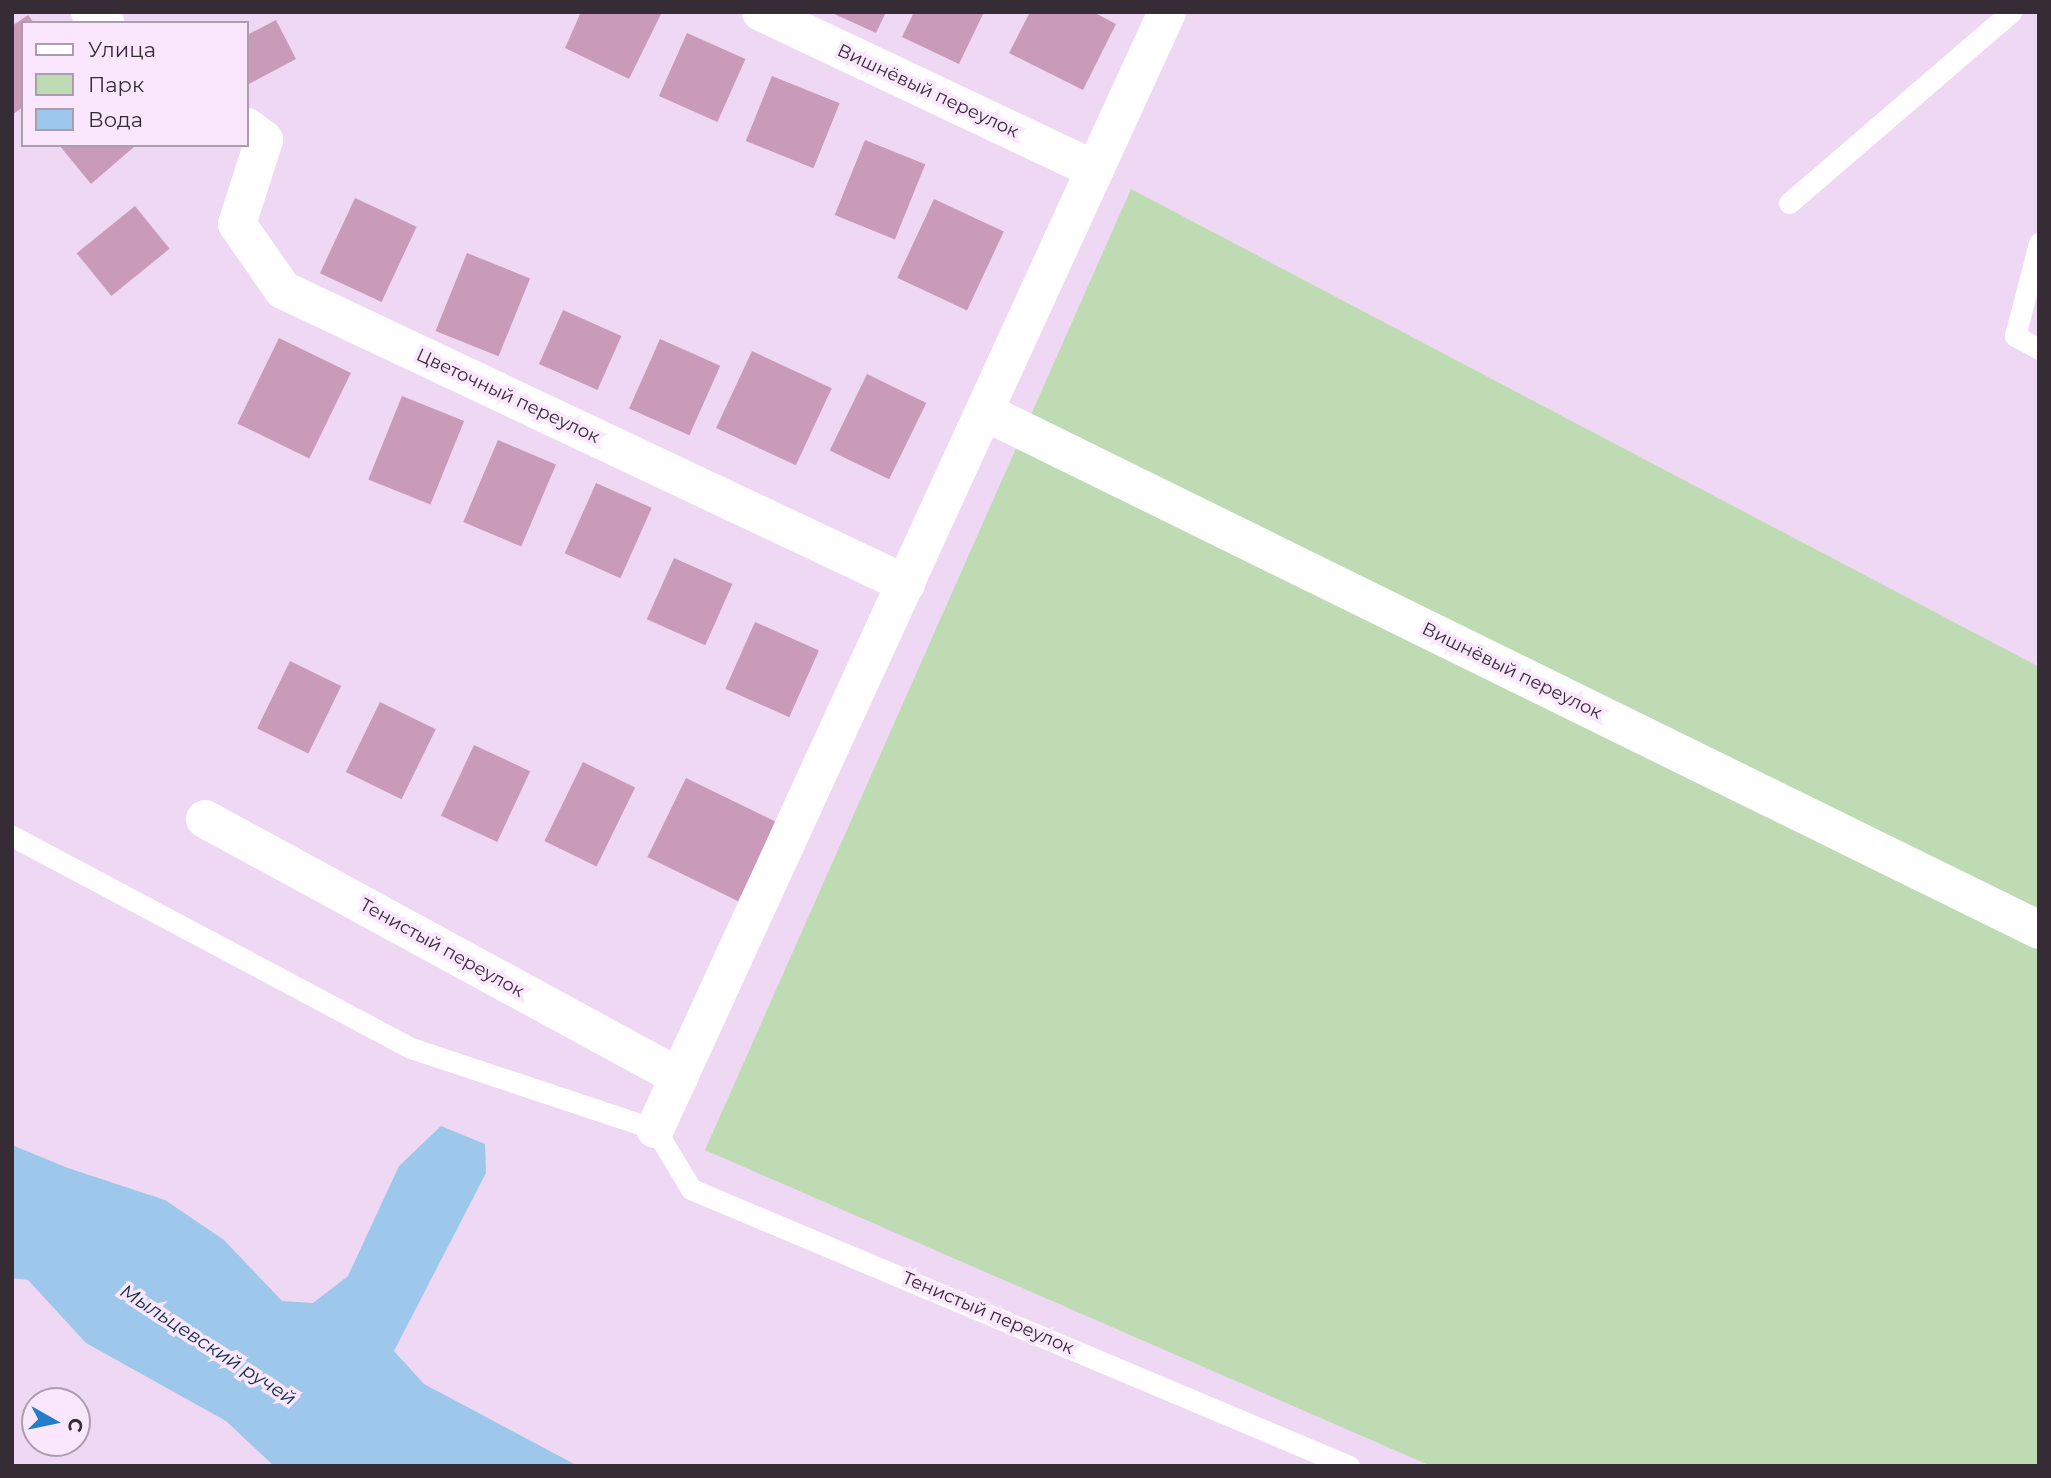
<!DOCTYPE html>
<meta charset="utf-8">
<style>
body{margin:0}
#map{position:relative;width:2051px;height:1478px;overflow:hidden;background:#efd8f4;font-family:Montserrat,sans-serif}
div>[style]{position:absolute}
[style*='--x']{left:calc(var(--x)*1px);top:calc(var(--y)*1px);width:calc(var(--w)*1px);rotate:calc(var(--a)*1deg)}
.green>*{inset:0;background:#bedbb3}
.water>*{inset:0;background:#9dc8ec}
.building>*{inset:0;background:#c99bb9;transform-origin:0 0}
.service>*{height:21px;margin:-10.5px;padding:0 10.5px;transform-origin:10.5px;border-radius:10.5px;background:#fff}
.minor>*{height:38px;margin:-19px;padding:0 19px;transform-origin:19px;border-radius:19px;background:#fff}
span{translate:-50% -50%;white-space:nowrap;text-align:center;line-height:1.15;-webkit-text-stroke:7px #fae7fe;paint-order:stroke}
.street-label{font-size:18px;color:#352c36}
.water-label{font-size:19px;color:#0c2e46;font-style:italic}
.frame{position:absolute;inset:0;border:14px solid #352c36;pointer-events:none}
.legend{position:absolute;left:21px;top:21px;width:228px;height:126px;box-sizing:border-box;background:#fae7fe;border:2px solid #ab9cae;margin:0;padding:9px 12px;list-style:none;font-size:21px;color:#352c36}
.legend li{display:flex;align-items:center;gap:14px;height:35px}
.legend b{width:35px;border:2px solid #ab9cae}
.north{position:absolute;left:21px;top:1387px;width:70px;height:70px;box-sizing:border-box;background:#fae7fe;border:2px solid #ab9cae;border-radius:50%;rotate:99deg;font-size:19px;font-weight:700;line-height:28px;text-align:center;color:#352c36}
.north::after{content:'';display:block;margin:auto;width:24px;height:32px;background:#237dca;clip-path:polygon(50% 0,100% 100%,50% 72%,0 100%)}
</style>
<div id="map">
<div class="green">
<i style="clip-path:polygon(1131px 189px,2039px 667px,2039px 1466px,1431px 1466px,705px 1150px)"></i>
</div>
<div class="water">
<i style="clip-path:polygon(441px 1126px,485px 1144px,486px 1173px,394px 1351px,424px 1384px,578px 1466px,274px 1466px,226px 1421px,86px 1343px,28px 1280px,12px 1278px,12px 1145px,68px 1168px,165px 1200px,224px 1240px,282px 1301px,313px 1303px,348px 1276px,399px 1166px)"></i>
</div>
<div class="building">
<i style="clip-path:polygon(581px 12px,661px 14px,629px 79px,565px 48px)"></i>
<i style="clip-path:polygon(830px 12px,886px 12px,876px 33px)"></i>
<i style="clip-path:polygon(914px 12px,984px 12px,959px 64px,902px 37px)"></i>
<i style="clip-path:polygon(1030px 12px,1093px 12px,1116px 24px,1083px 90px,1009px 53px)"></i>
<i style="clip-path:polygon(28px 15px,34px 23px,23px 23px,23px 107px,12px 115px,12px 26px)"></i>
<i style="clip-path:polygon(276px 20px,296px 59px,247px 85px,247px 35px)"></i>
<i style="left:687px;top:33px;width:64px;height:69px;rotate:24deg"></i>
<i style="left:772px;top:76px;width:73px;height:70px;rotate:22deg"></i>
<i style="left:865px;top:140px;width:65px;height:81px;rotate:22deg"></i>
<i style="clip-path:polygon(59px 145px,133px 145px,134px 147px,91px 184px)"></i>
<i style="left:355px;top:198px;width:68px;height:83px;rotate:25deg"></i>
<i style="left:934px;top:199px;width:77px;height:87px;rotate:25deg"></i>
<i style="left:135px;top:206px;width:55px;height:75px;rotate:51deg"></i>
<i style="left:467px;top:253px;width:68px;height:84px;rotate:22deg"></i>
<i style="left:563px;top:310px;width:64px;height:59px;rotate:24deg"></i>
<i style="left:279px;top:338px;width:80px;height:95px;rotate:26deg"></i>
<i style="left:660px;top:339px;width:66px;height:76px;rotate:24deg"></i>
<i style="left:752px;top:351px;width:88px;height:85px;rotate:25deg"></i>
<i style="left:867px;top:374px;width:66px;height:85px;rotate:26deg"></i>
<i style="left:402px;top:396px;width:67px;height:90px;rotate:22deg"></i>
<i style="left:498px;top:440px;width:63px;height:89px;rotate:23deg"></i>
<i style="left:596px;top:483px;width:61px;height:77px;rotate:24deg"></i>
<i style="left:674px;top:558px;width:64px;height:67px;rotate:24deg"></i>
<i style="left:755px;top:622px;width:70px;height:73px;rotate:24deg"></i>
<i style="left:290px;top:661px;width:57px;height:75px;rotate:26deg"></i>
<i style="left:380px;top:702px;width:62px;height:78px;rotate:26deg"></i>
<i style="left:474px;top:745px;width:62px;height:78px;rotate:25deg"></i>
<i style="left:583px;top:762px;width:58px;height:88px;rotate:26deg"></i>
<i style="left:686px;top:778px;width:101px;height:88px;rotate:26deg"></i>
</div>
<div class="service">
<i style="--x:1789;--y:203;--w:293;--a:-40.7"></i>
<i style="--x:2039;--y:243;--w:96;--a:104.5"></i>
<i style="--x:2015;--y:336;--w:27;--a:28"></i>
<i style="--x:12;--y:836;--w:452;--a:28"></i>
<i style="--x:411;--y:1048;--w:257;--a:18.4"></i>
<i style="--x:655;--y:1129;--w:70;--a:59"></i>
<i style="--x:691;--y:1189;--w:714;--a:22.83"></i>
</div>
<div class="minor">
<i style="--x:90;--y:12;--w:19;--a:36"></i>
<i style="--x:761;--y:12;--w:369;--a:25.3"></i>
<i style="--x:247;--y:127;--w:21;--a:37"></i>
<i style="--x:264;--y:140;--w:88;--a:107.8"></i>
<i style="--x:237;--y:224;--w:80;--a:55.1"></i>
<i style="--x:283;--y:290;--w:689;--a:25.26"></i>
<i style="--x:985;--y:412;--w:1174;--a:26.17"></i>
<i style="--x:205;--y:819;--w:540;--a:28.56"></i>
<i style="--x:655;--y:1129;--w:1229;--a:-65.37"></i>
</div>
<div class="street-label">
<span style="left:928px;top:91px;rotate:25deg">Вишнёвый переулок</span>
<span style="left:508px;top:396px;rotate:25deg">Цветочный переулок</span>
<span style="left:1512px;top:671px;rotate:26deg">Вишнёвый переулок</span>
<span style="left:442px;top:948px;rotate:29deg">Тенистый переулок</span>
<span style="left:988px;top:1313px;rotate:23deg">Тенистый переулок</span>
</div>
<div class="water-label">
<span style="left:208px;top:1345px;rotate:33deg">Мыльцевский ручей</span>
</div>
<div class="frame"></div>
<ul class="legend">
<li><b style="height:9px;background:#fff"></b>Улица</li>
<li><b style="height:19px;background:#bedbb3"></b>Парк</li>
<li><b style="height:19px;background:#9dc8ec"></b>Вода</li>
</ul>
<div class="north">С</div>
</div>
